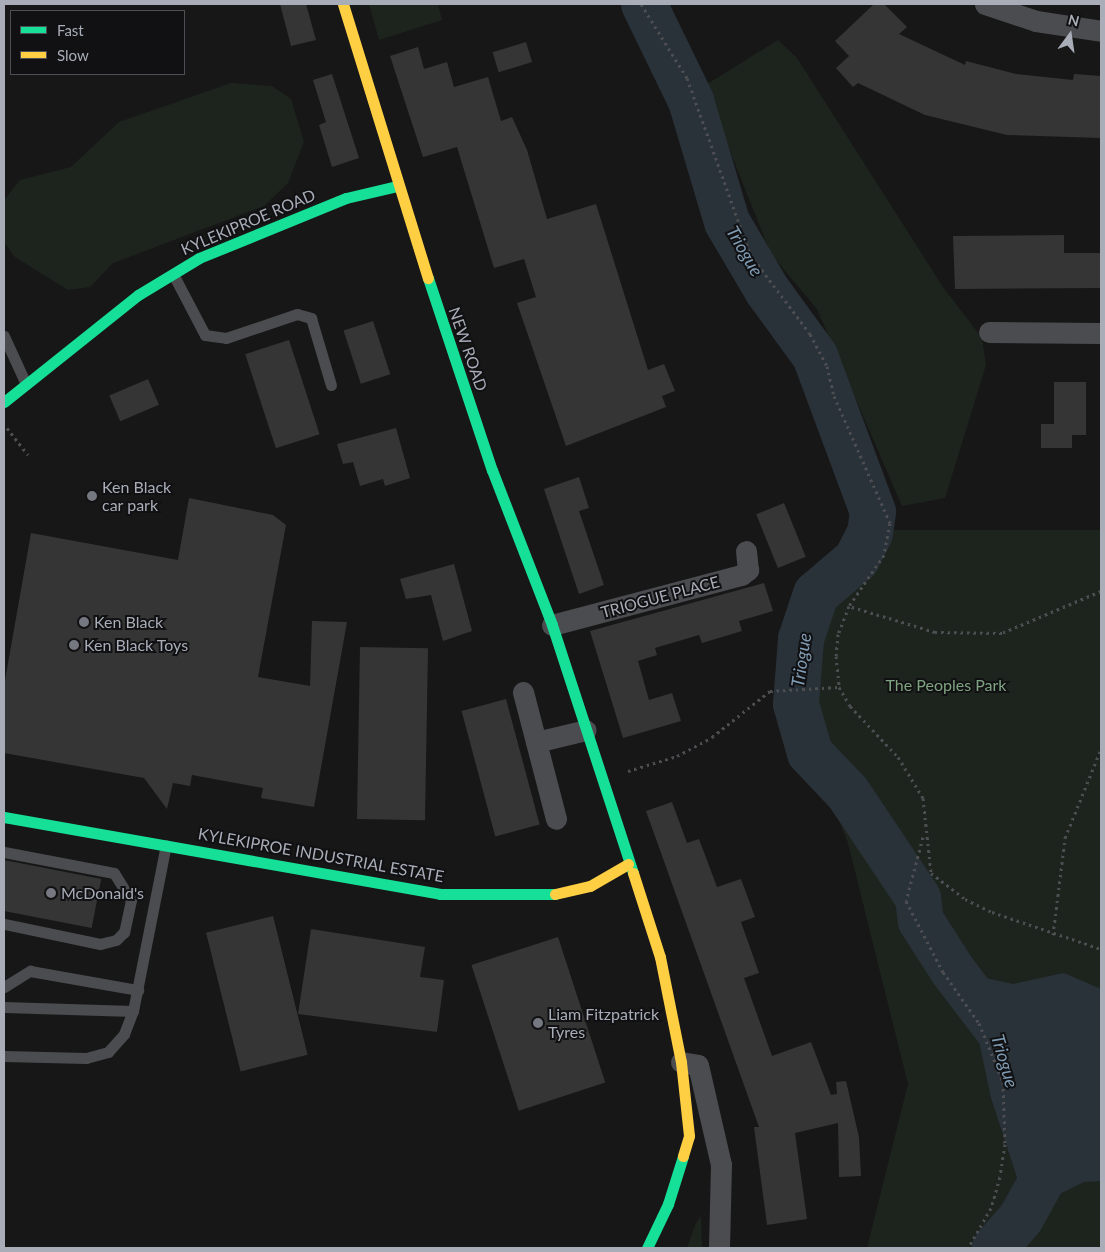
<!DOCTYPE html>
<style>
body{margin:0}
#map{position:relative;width:1105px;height:1252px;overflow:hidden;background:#171717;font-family:Lato,sans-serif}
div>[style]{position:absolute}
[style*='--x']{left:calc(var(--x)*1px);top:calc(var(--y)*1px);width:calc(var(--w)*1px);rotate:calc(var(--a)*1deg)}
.green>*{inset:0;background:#1d241e}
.water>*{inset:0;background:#2a3239}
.river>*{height:46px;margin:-23px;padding:0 23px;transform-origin:23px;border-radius:23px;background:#2a3239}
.building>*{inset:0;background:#353536;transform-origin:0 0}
.path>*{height:3px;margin-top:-1.5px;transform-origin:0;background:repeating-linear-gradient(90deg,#4d4e52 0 2.5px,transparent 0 6.5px)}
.lane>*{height:11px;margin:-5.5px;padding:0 5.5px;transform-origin:5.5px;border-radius:5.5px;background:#4b4c50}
.street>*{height:21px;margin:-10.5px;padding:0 10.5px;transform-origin:10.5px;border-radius:10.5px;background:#4b4c50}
.fast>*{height:11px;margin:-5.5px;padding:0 5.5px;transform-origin:5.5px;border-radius:5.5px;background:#16e098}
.slow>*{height:11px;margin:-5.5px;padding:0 5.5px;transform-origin:5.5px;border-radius:5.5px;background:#ffcf43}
.dots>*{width:14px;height:14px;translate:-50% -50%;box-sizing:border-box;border:2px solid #111113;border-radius:50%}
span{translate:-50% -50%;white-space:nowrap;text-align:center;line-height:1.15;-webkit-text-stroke:4px #111113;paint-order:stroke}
.street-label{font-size:16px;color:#a8adb8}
.poi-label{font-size:16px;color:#a8adb8}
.left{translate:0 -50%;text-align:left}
.park-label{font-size:16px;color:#7fa381}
.water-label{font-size:18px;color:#7f9bb3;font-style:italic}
.frame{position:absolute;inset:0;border:5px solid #a8adb8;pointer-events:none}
.legend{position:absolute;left:10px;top:10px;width:175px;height:65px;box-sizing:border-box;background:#111113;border:1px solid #4d4f55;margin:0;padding:6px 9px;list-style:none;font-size:15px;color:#a8adb8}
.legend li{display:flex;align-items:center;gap:10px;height:25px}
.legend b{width:25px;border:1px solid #4d4f55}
.north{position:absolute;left:1045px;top:10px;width:50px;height:50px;-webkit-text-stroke:4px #111113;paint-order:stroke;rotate:14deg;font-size:14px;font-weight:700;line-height:20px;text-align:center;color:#a8adb8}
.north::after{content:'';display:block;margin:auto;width:18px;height:22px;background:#a8adb8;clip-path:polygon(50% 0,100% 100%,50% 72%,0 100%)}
</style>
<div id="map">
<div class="green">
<i style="clip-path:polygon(369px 4px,438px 4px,442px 20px,379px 40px)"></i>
<i style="clip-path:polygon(778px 40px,797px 58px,943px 287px,982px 338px,986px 365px,945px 498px,902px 506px,817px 309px,771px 254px,704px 86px)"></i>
<i style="clip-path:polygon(231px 83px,272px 86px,291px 99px,304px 142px,288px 183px,264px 206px,113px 263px,90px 287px,68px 290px,15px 257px,4px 242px,4px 200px,20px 180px,71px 167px,119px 122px)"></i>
<i style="clip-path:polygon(853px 530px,1101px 530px,1101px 1248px,867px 1248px,908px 1084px,848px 843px,824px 782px,802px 756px,787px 703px,788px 623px,813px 579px)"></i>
<i style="clip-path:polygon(701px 1216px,702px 1248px,687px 1248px,696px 1223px)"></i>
</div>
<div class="water">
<i style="clip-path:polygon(953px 971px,1013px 984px,1064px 973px,1101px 989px,1101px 1181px,1084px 1182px,1047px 1200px,1001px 1248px,995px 1248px,1021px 1218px,1042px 1180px,1013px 1091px,1001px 1035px)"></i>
</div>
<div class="river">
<i style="--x:644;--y:4;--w:108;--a:64.1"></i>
<i style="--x:691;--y:101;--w:126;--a:73.4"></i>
<i style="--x:727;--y:222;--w:79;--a:59.5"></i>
<i style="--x:767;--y:290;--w:82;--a:54"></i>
<i style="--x:815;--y:356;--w:166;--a:69.6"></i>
<i style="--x:873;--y:512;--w:21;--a:98"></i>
<i style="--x:870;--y:533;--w:30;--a:117"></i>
<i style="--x:856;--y:560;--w:52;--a:139.6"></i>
<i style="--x:816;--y:594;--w:47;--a:108.4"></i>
<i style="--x:801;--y:639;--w:65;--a:94.4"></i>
<i style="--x:796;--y:704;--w:51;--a:74.1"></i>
<i style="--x:810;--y:753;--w:55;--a:46.5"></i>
<i style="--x:848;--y:793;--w:126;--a:56.3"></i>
<i style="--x:918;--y:898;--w:23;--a:83"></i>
<i style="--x:921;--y:921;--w:59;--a:57.4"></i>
<i style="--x:953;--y:971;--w:79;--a:52.7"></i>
<i style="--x:1001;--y:1034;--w:58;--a:78.1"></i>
<i style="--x:1013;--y:1091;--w:94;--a:72"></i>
<i style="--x:1042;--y:1180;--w:43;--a:118.9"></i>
<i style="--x:1021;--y:1218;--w:40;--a:131"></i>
</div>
<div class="building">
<i style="clip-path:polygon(280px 4px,306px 4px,316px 40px,291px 46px)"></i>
<i style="clip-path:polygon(874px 4px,884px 4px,907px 27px,899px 34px,965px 65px,966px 61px,1016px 74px,1073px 80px,1074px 74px,1101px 76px,1101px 138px,1007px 135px,925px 115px,858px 83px,853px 87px,836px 68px,849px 56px,835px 41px)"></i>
<i style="left:526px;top:42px;width:21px;height:35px;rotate:73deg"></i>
<i style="clip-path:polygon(418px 47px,424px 69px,447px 62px,454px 87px,488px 77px,501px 121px,512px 117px,527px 150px,547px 219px,596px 204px,648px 370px,664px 364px,675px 391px,662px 396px,666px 407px,566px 446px,517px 303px,536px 297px,524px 259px,494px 268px,457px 147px,423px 157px,390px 56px)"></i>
<i style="clip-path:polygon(332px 74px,359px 158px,332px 167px,319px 125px,326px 122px,313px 80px)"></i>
<i style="clip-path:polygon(1064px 235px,1064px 253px,1101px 253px,1101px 288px,955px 289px,953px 236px)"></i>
<i style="left:373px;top:321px;width:56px;height:31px;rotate:72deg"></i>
<i style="left:289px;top:340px;width:99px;height:46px;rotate:72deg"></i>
<i style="left:148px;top:379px;width:28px;height:42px;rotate:67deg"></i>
<i style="clip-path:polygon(1054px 382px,1086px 382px,1086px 435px,1072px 435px,1072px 448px,1041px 448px,1041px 424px,1054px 424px)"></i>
<i style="clip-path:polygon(396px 428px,410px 478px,385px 486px,383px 479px,360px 486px,353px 462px,343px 464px,337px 444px)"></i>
<i style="clip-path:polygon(579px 477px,589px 508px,579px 511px,604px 585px,579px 594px,544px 489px)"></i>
<i style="clip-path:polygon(189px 498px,273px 515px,286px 525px,258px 677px,310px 686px,312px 621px,347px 622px,314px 807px,261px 798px,263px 788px,192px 775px,190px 786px,173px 783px,167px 809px,144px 778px,4px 753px,4px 686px,31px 533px,178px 560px)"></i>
<i style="left:784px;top:503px;width:58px;height:30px;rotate:68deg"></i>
<i style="clip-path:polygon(454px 564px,472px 631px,443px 641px,431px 595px,406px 599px,400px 579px)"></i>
<i style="clip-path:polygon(764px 583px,773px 611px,739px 621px,742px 631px,702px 643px,699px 635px,655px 648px,657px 655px,638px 661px,649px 700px,672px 693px,681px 721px,623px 738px,590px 631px)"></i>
<i style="left:360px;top:647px;width:68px;height:172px;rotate:1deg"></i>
<i style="left:506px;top:699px;width:130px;height:46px;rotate:75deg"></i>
<i style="clip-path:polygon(672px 802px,687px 843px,699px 839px,717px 887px,741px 879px,755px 917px,741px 922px,759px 973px,744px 978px,772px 1056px,811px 1042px,831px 1095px,837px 1094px,836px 1082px,846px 1081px,859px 1137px,861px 1176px,839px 1177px,838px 1123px,795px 1133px,807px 1219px,767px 1225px,754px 1127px,759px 1127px,646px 811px)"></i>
<i style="left:4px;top:860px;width:99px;height:50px;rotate:11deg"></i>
<i style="left:273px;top:916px;width:143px;height:69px;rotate:76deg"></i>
<i style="clip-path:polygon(311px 929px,425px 947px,420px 977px,444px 980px,437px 1032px,298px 1014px)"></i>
<i style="left:558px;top:937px;width:153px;height:91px;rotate:72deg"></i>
</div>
<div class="path">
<i style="--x:641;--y:4;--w:87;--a:58.1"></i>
<i style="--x:687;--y:78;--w:187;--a:70.3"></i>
<i style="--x:750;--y:254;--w:100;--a:53.1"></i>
<i style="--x:810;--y:334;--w:36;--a:62"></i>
<i style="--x:827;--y:366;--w:31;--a:77"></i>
<i style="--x:834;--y:396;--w:139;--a:66.2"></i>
<i style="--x:890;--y:523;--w:33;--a:101"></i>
<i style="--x:884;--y:555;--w:62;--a:124.5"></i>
<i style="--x:7;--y:428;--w:34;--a:52"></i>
<i style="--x:1101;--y:591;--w:108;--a:157"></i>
<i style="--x:1002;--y:633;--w:67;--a:-179.1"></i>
<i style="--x:935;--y:632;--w:90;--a:-163.2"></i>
<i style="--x:849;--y:606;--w:30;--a:111"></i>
<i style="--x:838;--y:634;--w:22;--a:95"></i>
<i style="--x:836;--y:656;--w:31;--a:84"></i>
<i style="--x:839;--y:687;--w:22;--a:60"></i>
<i style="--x:850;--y:706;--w:70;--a:46.7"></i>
<i style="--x:898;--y:757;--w:48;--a:58.6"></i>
<i style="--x:923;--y:798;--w:75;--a:83.9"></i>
<i style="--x:931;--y:873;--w:43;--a:37.4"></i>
<i style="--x:965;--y:899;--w:30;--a:26"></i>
<i style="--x:992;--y:912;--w:115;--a:18.7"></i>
<i style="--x:628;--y:771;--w:51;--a:-17"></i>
<i style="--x:677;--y:756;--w:40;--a:-28"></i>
<i style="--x:712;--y:737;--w:74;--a:-38.4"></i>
<i style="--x:770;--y:691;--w:69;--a:-3.3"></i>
<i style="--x:923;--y:837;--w:66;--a:104.9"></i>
<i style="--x:906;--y:901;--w:80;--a:62.5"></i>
<i style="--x:943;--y:972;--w:62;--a:54.8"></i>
<i style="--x:979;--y:1023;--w:64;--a:67.9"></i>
<i style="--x:1003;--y:1082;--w:62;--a:88.2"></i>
<i style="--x:1005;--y:1144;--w:33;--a:99"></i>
<i style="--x:1000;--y:1177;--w:32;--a:106"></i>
<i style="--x:991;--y:1208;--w:46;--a:119.9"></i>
<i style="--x:1053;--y:935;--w:98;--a:-82.9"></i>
<i style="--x:1065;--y:838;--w:96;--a:-68"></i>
</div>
<div class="lane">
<i style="--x:173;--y:274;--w:69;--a:62.3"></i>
<i style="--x:205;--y:335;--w:21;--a:8"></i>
<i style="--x:226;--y:338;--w:75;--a:-18.7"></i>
<i style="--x:297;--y:314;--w:15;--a:16"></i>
<i style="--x:311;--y:318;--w:70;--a:73.4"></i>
<i style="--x:4;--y:336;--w:53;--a:65.4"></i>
<i style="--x:4;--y:852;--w:112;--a:10.8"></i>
<i style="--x:114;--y:873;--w:32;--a:58"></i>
<i style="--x:131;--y:900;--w:33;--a:102"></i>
<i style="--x:124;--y:932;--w:11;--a:135"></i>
<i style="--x:116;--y:940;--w:16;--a:166"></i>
<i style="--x:100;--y:944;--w:98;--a:-168.2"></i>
<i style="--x:4;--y:987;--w:31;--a:-32"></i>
<i style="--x:30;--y:971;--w:110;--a:10"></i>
<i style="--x:4;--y:1007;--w:129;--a:1.8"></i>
<i style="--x:4;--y:1056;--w:82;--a:1.4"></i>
<i style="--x:86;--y:1058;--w:23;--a:-15"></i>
<i style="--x:108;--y:1052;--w:24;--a:-48"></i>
<i style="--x:124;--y:1034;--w:25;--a:-69"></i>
<i style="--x:133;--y:1011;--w:169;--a:-78.8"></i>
</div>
<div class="street">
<i style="--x:985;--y:4;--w:54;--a:18.4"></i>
<i style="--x:1036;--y:21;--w:66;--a:8.7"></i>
<i style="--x:989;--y:332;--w:112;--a:0.5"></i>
<i style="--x:552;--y:625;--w:196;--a:-14.8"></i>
<i style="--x:741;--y:575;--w:9;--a:-36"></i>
<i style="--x:748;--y:570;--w:19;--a:-96"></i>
<i style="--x:523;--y:692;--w:131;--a:75.4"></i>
<i style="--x:536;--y:742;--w:51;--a:-13.5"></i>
<i style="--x:681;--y:1062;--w:17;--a:10"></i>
<i style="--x:698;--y:1065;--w:103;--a:77"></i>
<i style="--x:721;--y:1165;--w:83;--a:91.4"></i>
</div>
<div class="fast">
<i style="--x:428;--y:278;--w:202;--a:71.6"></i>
<i style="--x:492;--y:470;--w:166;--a:68.8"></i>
<i style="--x:552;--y:625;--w:261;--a:71.9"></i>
<i style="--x:4;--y:402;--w:171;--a:-38.6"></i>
<i style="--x:138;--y:295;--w:71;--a:-31.2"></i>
<i style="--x:199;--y:258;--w:159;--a:-22.2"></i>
<i style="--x:346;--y:198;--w:52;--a:-13.2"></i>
<i style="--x:4;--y:817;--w:443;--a:10"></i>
<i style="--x:440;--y:894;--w:115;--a:0"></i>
<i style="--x:647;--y:1248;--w:49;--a:-64.5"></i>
<i style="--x:668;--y:1204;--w:50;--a:-72.6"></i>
</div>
<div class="slow">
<i style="--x:343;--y:4;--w:287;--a:72.8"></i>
<i style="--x:633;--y:873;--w:88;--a:72.2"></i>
<i style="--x:660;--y:957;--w:107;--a:78.7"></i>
<i style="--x:681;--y:1062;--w:74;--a:83.8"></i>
<i style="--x:689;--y:1136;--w:21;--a:107"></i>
<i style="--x:555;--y:894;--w:36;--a:-13"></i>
<i style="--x:590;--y:886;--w:44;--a:-30.1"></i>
</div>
<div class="dots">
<i style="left:92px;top:496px;background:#757880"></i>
<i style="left:84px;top:622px;background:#757880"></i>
<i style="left:74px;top:645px;background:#757880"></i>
<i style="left:51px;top:893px;background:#757880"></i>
<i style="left:538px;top:1023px;background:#757880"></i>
</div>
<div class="street-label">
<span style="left:248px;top:222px;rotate:-23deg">KYLEKIPROE ROAD</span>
<span style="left:468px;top:349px;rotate:71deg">NEW ROAD</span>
<span style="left:660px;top:597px;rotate:-15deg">TRIOGUE PLACE</span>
<span style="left:321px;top:855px;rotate:10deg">KYLEKIPROE INDUSTRIAL ESTATE</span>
</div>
<div class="poi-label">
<span class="left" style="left:102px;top:496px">Ken Black<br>car park</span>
<span class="left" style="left:94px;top:622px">Ken Black</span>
<span class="left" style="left:84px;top:645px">Ken Black Toys</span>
<span class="left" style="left:61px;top:893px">McDonald's</span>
<span class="left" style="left:548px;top:1023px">Liam Fitzpatrick<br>Tyres</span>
</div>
<div class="park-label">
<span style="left:946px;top:685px">The Peoples Park</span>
</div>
<div class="water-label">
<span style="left:745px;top:251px;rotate:60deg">Triogue</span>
<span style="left:801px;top:660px;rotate:-82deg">Triogue</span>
<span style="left:1005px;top:1061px;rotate:74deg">Triogue</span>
</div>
<div class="frame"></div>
<ul class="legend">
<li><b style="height:6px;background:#16e098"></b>Fast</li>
<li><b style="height:6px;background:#ffcf43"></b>Slow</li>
</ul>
<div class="north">N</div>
</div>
